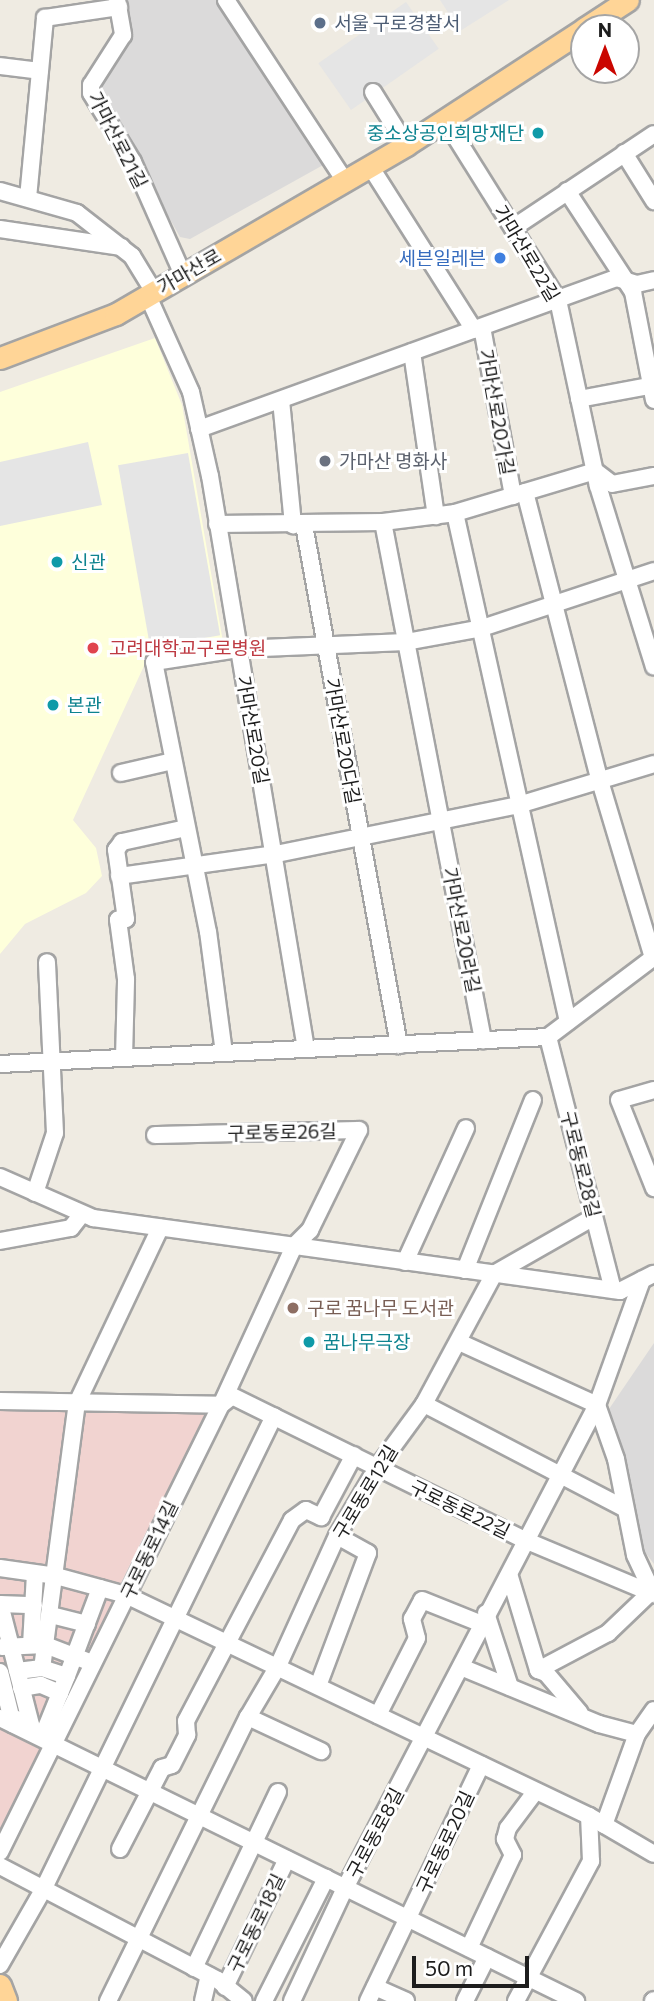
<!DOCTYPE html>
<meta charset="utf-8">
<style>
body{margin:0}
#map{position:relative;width:654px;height:2001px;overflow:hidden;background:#efebe2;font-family:Commissioner,"Noto Sans KR",sans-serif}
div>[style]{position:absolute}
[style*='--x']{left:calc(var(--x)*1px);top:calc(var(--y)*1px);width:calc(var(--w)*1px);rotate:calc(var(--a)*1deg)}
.residential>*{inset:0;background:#dbdada}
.commercial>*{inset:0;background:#f1d3d0}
.education>*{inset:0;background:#feffdb}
.parking>*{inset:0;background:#e5e5e5;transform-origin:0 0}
.roads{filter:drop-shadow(2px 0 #a4a4a4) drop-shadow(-2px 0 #a4a4a4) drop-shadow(0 2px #a4a4a4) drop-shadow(0 -2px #a4a4a4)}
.minor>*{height:16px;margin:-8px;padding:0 8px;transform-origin:8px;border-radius:8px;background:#fff}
.major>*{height:21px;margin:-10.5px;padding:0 10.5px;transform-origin:10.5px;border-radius:10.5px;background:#ffd597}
.dots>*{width:19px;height:19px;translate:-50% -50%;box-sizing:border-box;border:4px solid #fff;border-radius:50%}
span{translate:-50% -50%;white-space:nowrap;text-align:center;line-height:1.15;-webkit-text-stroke:6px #fff;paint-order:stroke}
.service-label{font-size:19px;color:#4e5e75}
.left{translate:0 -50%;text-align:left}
.culture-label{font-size:19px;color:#0d838f}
.right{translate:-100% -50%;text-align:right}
.street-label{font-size:19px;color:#1d1d1d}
.shop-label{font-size:19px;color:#366cbe}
.worship-label{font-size:19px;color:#5b616d}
.health-label{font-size:19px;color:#be3a42}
.education-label{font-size:19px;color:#785e54}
.north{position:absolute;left:570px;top:14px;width:70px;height:70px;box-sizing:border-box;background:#fff;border:2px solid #a5a5a5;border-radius:50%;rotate:0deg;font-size:19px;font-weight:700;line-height:28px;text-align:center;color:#1d1d1d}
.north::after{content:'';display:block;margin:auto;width:24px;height:32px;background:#ca0600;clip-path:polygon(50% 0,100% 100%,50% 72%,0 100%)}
.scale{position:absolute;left:412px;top:1956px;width:117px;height:32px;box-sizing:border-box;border:4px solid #1d1d1d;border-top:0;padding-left:9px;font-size:21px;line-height:24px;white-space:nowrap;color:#1d1d1d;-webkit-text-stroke:5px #fff;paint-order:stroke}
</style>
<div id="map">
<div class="residential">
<i style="clip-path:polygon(127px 0,231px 0,325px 164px,190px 239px,180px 237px,99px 93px,103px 76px,133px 37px)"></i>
<i style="clip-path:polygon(654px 1343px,654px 1564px,629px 1531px,628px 1477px,609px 1409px)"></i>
</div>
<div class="commercial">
<i style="clip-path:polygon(0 1402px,221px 1405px,0 1852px)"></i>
</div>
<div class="education">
<i style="clip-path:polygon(155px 338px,182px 405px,223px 642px,149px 655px,73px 820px,96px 848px,102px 876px,86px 893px,25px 924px,0 954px,0 392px)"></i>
</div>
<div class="parking">
<i style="clip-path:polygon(440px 0,509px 0,460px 31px)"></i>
<i style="left:406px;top:2px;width:57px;height:107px;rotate:55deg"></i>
<i style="clip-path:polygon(88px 442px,102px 505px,0 526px,0 462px)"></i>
<i style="left:188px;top:453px;width:185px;height:71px;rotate:80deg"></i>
</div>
<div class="roads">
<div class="minor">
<i style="--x:117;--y:0;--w:36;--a:80"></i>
<i style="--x:123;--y:35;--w:59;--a:122.6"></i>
<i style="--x:91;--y:85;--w:8;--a:90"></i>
<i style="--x:91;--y:93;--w:81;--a:58.7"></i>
<i style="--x:133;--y:162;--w:124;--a:66.1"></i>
<i style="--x:226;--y:0;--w:217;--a:56.7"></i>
<i style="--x:0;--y:66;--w:40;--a:7.1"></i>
<i style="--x:373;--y:92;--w:62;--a:58.1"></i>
<i style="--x:445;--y:120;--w:213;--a:57.9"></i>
<i style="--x:558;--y:300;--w:190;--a:77.9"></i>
<i style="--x:598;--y:486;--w:189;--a:72.8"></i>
<i style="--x:624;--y:153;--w:57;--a:58"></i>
<i style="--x:370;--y:166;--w:194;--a:57.6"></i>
<i style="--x:0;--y:191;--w:80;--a:15.9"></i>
<i style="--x:77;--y:213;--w:70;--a:38"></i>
<i style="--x:132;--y:256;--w:42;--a:58.6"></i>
<i style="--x:567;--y:191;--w:121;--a:56.8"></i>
<i style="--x:633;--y:292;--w:110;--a:79"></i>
<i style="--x:28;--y:198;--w:181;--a:-84.6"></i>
<i style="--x:45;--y:18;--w:75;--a:-8.5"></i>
<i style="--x:513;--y:228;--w:169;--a:-33.7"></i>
<i style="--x:0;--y:229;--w:123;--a:8.4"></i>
<i style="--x:148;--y:296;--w:105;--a:65.9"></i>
<i style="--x:191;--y:392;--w:86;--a:77.3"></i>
<i style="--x:210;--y:476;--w:581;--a:80.49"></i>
<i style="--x:482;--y:327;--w:172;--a:79.6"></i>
<i style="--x:412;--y:352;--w:166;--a:81.7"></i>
<i style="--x:579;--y:399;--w:76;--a:-10.6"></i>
<i style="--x:281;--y:400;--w:126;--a:84.5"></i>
<i style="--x:199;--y:429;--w:444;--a:-19.9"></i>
<i style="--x:617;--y:278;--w:21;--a:17"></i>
<i style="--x:637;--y:284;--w:17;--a:-13"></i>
<i style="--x:525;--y:492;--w:299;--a:75.5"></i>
<i style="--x:600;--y:781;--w:185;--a:73.3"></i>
<i style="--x:455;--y:513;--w:521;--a:77.48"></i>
<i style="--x:383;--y:522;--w:528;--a:79.07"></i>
<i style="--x:217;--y:524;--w:166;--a:-0.7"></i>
<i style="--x:383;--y:522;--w:73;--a:-7.1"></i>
<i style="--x:455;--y:513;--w:146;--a:-16.7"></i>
<i style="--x:595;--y:471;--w:21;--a:37"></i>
<i style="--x:612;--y:484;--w:43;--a:-10.8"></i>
<i style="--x:304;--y:525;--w:529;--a:79.65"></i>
<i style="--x:121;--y:773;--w:53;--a:-13"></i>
<i style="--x:119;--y:876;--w:159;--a:-8"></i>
<i style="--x:276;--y:854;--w:244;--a:-11.4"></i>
<i style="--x:515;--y:806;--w:145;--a:-16.8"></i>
<i style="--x:548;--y:1037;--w:261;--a:75.6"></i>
<i style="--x:224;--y:1053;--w:122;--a:-97.5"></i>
<i style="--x:208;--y:932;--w:275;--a:-101.3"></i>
<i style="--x:154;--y:662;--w:85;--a:-8.8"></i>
<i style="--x:238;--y:649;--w:168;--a:-2.4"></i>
<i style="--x:406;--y:642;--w:77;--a:-10.4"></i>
<i style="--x:482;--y:628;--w:181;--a:-18.3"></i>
<i style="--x:124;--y:1058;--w:79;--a:-88.5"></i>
<i style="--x:126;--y:979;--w:60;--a:-97.7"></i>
<i style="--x:118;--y:920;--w:8;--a:-7"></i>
<i style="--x:126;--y:919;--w:70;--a:-98.2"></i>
<i style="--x:116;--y:850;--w:10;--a:-53"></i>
<i style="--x:122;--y:842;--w:66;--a:-12.3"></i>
<i style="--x:0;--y:1064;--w:549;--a:-2.82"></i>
<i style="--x:548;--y:1037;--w:133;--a:-37"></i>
<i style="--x:654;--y:1090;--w:36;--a:164"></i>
<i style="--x:619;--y:1100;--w:95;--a:68.3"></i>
<i style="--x:0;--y:1177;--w:102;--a:23.8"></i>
<i style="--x:93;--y:1218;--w:532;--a:7.89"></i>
<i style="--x:620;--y:1291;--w:38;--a:-27"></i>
<i style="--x:35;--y:1193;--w:63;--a:-71.6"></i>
<i style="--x:55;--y:1133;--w:171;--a:-92.7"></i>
<i style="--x:0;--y:1241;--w:72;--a:-10.4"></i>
<i style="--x:71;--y:1228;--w:18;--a:-52"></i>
<i style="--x:405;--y:1262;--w:147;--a:-65.5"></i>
<i style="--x:465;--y:1270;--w:183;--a:-68.2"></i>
<i style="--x:459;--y:1342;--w:152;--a:24.5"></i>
<i style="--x:597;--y:1405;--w:57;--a:70.6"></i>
<i style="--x:616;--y:1459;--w:98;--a:78.8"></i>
<i style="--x:635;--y:1555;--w:40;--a:65"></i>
<i style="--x:652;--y:1591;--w:61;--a:136.3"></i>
<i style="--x:608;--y:1633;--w:79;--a:152.1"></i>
<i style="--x:0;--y:1401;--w:221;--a:1"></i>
<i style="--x:221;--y:1405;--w:14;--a:-39"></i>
<i style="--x:232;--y:1396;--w:329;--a:26.2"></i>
<i style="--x:527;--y:1541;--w:138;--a:22.7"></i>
<i style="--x:424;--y:1404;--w:225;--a:27.5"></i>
<i style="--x:0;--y:1568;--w:57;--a:8.1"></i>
<i style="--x:56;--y:1576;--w:73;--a:15.2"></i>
<i style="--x:126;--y:1595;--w:513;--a:25.52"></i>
<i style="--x:589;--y:1816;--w:75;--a:30.3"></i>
<i style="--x:510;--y:1577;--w:97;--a:73.2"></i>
<i style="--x:0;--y:1604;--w:125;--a:75.6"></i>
<i style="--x:31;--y:1725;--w:15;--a:-157"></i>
<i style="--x:0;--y:1604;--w:34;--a:2"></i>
<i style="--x:486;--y:1613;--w:78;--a:72"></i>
<i style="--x:51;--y:1615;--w:37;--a:14"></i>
<i style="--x:31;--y:1645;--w:71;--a:-86.8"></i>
<i style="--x:2;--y:1647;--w:43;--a:-2.7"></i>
<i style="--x:45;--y:1645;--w:23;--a:97"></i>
<i style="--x:42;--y:1668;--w:25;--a:173"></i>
<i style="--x:92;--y:1663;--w:50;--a:-159"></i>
<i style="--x:45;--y:1645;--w:244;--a:-82.5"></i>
<i style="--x:77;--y:1403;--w:194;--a:-64.6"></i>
<i style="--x:461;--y:1667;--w:149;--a:22.4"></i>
<i style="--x:599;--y:1724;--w:39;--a:15"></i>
<i style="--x:42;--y:1668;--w:26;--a:18"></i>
<i style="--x:67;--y:1676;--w:94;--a:-69.4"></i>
<i style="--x:538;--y:1670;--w:9;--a:21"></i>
<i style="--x:546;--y:1673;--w:52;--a:49.6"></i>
<i style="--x:0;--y:1672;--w:54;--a:76"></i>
<i style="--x:318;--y:1686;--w:142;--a:-69.4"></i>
<i style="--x:368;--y:1553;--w:35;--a:-151"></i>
<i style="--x:21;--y:1688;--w:20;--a:-9"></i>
<i style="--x:41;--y:1685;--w:21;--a:23"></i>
<i style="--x:378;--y:1715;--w:86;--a:-63.1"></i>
<i style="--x:417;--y:1638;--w:20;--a:-105"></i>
<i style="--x:412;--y:1619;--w:21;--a:-62"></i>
<i style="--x:422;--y:1600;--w:65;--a:21.8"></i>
<i style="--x:248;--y:1717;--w:81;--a:25"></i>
<i style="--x:0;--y:1718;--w:642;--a:26.17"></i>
<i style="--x:45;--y:1730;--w:58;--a:-67.8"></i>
<i style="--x:604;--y:1825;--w:97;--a:-70.1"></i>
<i style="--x:637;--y:1734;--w:29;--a:-55"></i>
<i style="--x:120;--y:1849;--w:91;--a:-62.6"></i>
<i style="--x:162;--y:1768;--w:10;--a:-17"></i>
<i style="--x:172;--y:1765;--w:34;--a:-63"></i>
<i style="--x:187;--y:1735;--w:14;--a:-94"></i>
<i style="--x:186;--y:1721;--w:227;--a:-62.2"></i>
<i style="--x:292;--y:1520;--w:17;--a:-36"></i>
<i style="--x:306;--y:1510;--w:17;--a:25"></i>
<i style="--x:321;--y:1517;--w:70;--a:-62"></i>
<i style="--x:0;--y:1852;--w:499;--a:-63.7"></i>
<i style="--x:221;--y:1405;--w:175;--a:-65.3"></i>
<i style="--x:294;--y:1246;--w:23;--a:-45"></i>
<i style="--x:310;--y:1230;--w:111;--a:-63.9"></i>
<i style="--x:359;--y:1130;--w:204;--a:178.6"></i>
<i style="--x:0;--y:1866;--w:246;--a:27.6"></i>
<i style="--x:218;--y:1980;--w:33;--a:39"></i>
<i style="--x:469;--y:1948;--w:103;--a:-64.7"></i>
<i style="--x:513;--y:1855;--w:18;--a:-117"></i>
<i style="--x:505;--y:1839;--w:11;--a:-75"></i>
<i style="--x:508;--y:1828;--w:45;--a:-53.1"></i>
<i style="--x:0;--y:1965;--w:86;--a:-60.2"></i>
<i style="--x:43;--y:1890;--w:527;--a:-64.02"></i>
<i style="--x:194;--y:1968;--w:195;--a:-64.5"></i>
<i style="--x:225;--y:1987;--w:142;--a:-64.2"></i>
<i style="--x:375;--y:1987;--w:34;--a:24"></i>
<i style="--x:108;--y:2001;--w:317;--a:-63.8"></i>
<i style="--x:248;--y:1717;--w:59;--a:-59.5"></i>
<i style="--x:278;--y:1666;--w:143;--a:-65.6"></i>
<i style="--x:337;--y:1536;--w:79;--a:-59.5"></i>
<i style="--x:377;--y:1468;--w:79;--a:-53.7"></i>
<i style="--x:424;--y:1404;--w:148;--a:-61.7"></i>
<i style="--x:494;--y:1274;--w:115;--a:-29.7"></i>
<i style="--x:203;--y:2001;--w:26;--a:-77"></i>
<i style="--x:264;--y:2001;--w:138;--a:-63.2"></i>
<i style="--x:292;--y:2001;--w:125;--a:-64.9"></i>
<i style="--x:345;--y:1888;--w:545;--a:-62.45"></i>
<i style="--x:597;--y:1405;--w:133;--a:-70.2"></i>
<i style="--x:368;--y:2001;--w:262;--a:-64.4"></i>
<i style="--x:465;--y:2001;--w:49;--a:-63.4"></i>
<i style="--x:516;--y:2001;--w:159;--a:-61.8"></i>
<i style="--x:591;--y:1861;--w:45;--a:-92.5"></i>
<i style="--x:653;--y:2001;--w:1;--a:-45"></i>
</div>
<div class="major">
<i style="--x:585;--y:28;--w:51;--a:-33.1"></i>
<i style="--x:0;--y:358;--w:124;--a:-20.8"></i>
<i style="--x:116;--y:314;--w:336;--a:-30.2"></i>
<i style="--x:406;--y:145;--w:212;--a:-33.1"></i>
<i style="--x:0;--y:1985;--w:17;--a:69"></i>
</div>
</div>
<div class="dots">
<i style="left:320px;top:23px;background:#5c6f8a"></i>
<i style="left:538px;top:133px;background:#0f9aa8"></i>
<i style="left:500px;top:258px;background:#3f7fe0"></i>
<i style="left:325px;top:461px;background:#6b7280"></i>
<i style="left:57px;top:562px;background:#0f9aa8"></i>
<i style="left:93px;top:648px;background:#e0444e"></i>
<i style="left:53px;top:705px;background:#0f9aa8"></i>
<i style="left:293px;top:1308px;background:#8d6e63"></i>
<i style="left:309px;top:1342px;background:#0f9aa8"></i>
</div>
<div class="service-label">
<span class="left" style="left:334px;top:23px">서울 구로경찰서</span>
</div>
<div class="culture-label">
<span class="right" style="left:524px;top:133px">중소상공인희망재단</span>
<span class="left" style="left:71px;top:562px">신관</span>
<span class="left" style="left:67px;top:705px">본관</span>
<span class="left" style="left:323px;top:1342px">꿈나무극장</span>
</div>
<div class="street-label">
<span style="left:118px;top:140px;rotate:63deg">가마산로21길</span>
<span style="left:527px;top:253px;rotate:59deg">가마산로22길</span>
<span style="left:189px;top:271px;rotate:-30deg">가마산로</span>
<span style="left:497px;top:412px;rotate:80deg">가마산로20가길</span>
<span style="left:253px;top:730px;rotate:80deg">가마산로20길</span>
<span style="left:343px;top:741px;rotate:80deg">가마산로20다길</span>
<span style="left:462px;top:930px;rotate:79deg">가마산로20라길</span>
<span style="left:282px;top:1132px;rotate:-1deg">구로동로26길</span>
<span style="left:581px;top:1164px;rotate:76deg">구로동로28길</span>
<span style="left:365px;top:1492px;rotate:-59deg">구로동로12길</span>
<span style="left:460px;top:1509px;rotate:26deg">구로동로22길</span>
<span style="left:149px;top:1550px;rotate:-64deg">구로동로14길</span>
<span style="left:375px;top:1833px;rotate:-62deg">구로동로8길</span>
<span style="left:445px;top:1842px;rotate:-65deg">구로동로20길</span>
<span style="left:256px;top:1923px;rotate:-64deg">구로동로18길</span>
</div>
<div class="shop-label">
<span class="right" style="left:486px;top:258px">세븐일레븐</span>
</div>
<div class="worship-label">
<span class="left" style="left:339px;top:461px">가마산 명화사</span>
</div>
<div class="health-label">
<span class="left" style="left:109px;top:648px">고려대학교구로병원</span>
</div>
<div class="education-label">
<span class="left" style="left:307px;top:1308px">구로 꿈나무 도서관</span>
</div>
<div class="north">N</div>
<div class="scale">50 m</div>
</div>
